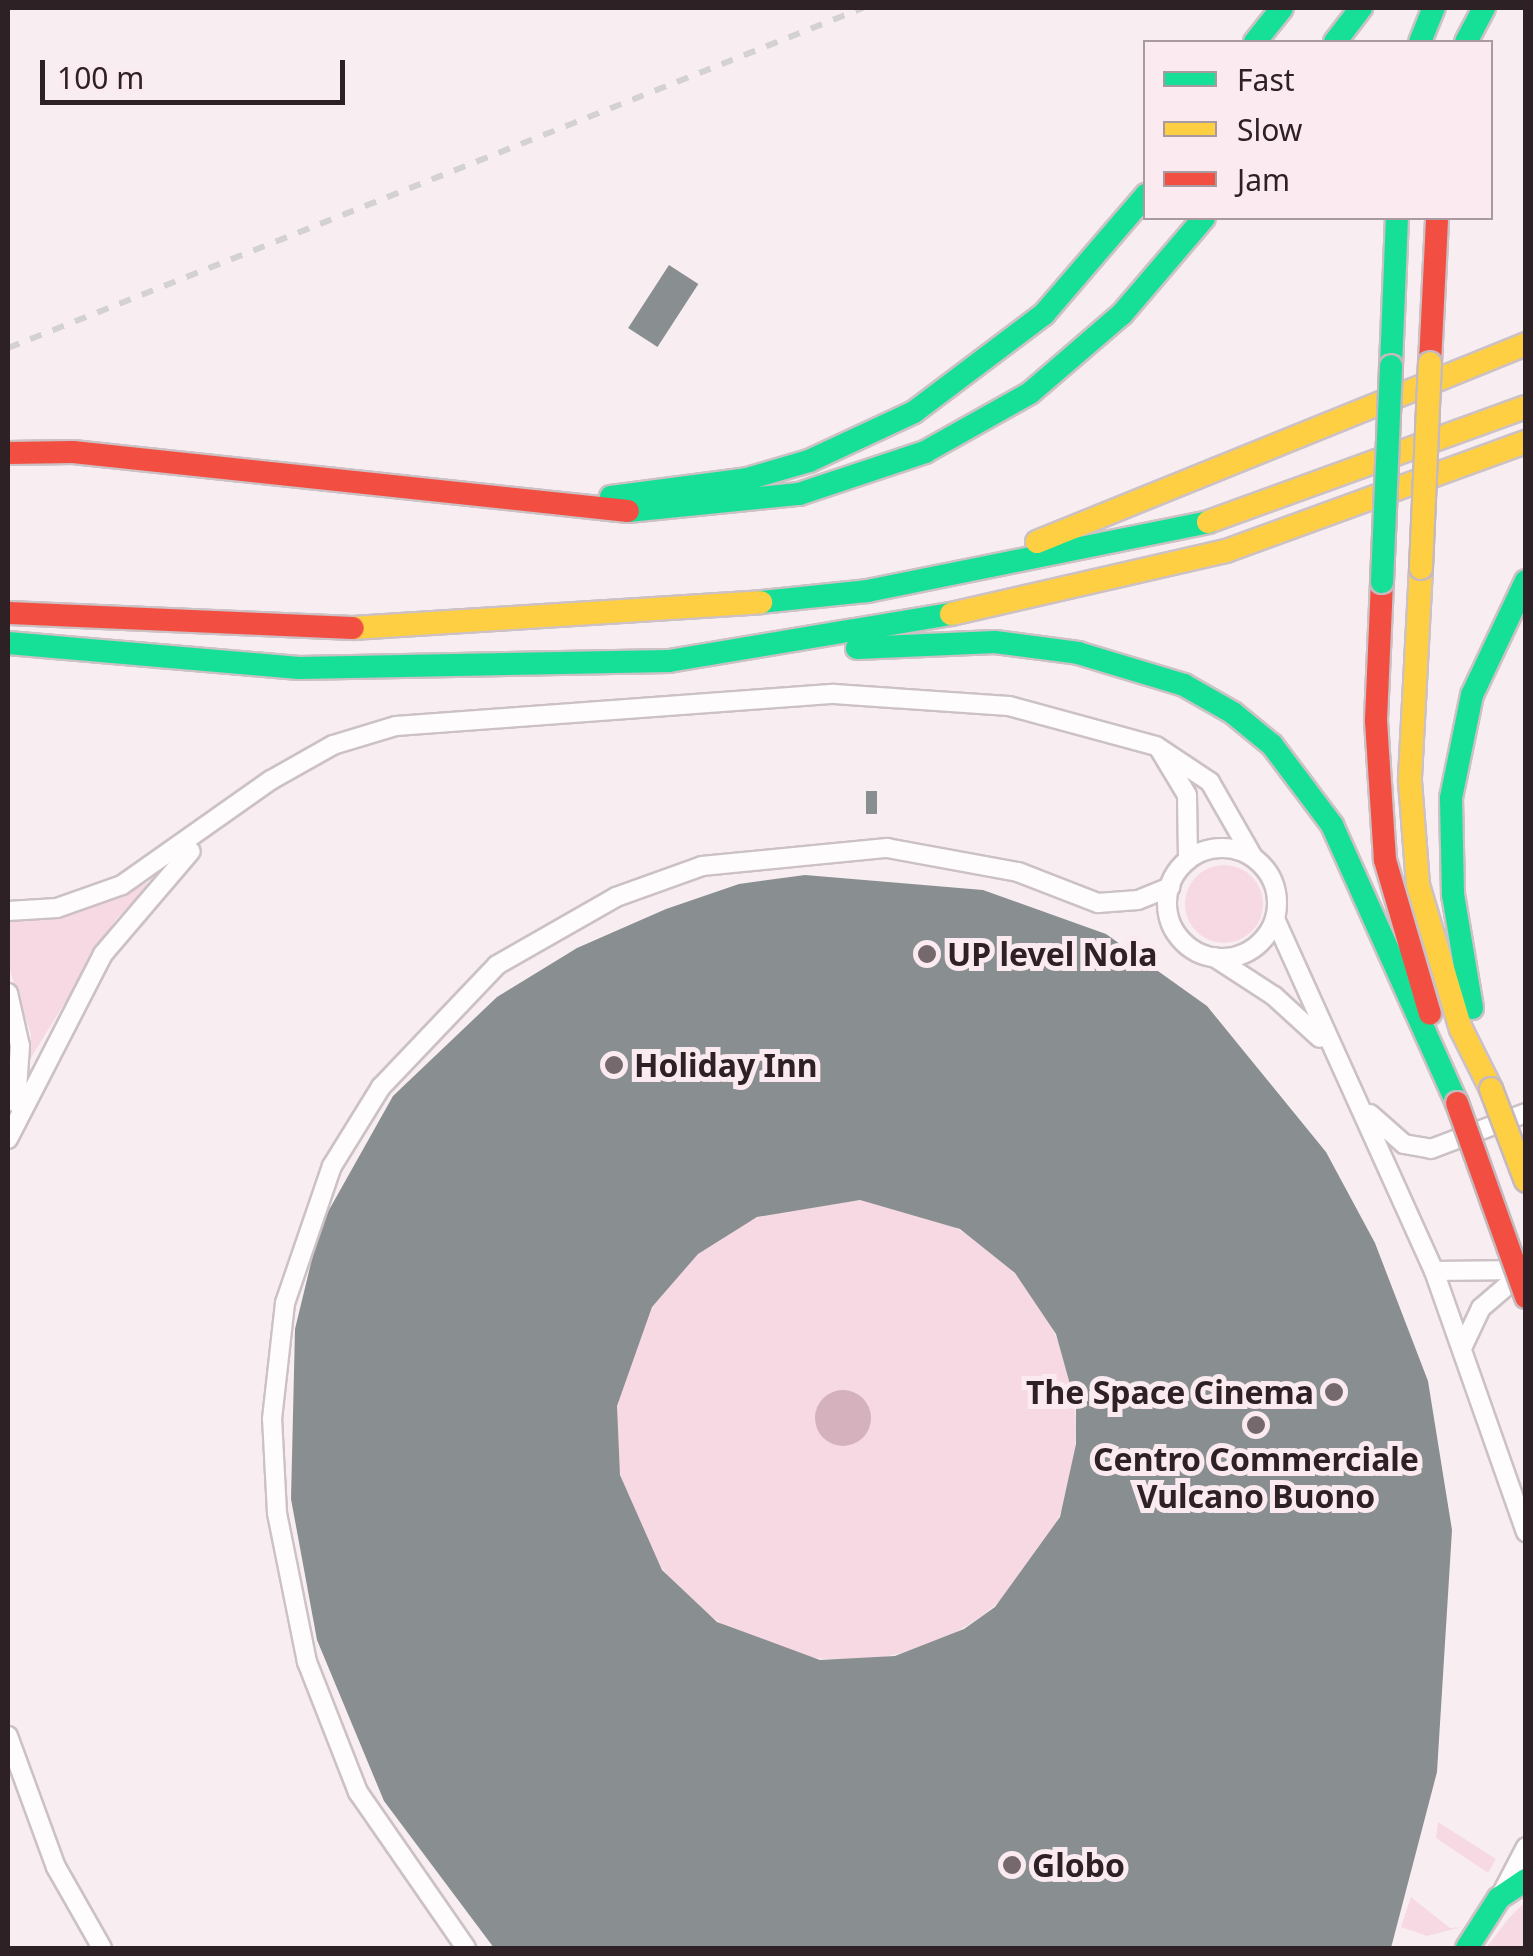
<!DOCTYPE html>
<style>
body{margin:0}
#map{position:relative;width:1533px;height:1956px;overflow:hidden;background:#f8eef1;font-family:"Noto Sans",sans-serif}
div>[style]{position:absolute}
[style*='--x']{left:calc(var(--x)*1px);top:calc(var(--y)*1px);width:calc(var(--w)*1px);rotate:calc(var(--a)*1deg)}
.green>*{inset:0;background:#f7d9e3}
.round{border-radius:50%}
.water>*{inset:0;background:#d4b1bd}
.building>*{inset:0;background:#898f90;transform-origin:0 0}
.roads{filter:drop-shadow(2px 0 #ccc1c4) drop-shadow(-2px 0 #ccc1c4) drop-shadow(0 2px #ccc1c4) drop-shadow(0 -2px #ccc1c4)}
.street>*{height:18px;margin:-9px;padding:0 9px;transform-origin:9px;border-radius:9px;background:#fefcfd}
.street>.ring{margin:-9px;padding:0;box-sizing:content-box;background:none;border:18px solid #fefcfd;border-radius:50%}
.fast>*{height:22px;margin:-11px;padding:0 11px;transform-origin:11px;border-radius:11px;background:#16e098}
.slow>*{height:22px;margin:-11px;padding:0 11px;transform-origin:11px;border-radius:11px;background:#ffcf43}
.jam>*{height:22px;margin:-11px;padding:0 11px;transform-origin:11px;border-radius:11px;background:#f24e42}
.rail>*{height:6px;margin-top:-3px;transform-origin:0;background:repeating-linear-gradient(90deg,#d4d1d2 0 12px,transparent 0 24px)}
.bridges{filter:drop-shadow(2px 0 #c6b9bd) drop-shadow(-2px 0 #c6b9bd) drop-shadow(0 2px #c6b9bd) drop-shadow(0 -2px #c6b9bd)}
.fast-bridge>*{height:22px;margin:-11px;padding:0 11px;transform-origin:11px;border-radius:11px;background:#16e098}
.slow-bridge>*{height:22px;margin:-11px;padding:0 11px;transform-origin:11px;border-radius:11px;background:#ffcf43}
.jam-bridge>*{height:22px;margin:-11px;padding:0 11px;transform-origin:11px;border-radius:11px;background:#f24e42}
.dots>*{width:28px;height:28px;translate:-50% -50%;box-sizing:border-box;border:5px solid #fbebf0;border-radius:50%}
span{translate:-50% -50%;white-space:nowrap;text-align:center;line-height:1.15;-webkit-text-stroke:10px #fbebf0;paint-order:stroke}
.poi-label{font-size:32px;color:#2e2126;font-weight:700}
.left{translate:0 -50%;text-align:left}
.right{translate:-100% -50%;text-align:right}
.frame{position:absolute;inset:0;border:10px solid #2e2126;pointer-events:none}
.legend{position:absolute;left:1143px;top:40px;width:350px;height:180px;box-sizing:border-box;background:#fbebf0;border:2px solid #a99a9f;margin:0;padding:12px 18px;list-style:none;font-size:30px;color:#2e2126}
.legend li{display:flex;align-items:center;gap:20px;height:50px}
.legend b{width:50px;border:2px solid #a99a9f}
.scale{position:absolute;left:40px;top:60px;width:305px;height:45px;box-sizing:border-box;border:5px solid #2e2126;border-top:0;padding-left:12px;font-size:30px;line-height:35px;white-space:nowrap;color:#2e2126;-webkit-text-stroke:8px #fbebf0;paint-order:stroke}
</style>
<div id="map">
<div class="green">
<i class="round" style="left:1185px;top:865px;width:78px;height:78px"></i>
<i style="clip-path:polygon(154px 880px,116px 919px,29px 1061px,31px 1034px,8px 965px,8px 922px,71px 915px)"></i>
<i class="round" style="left:616px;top:1200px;width:460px;height:460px"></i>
<i style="clip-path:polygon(1438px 1822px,1496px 1859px,1488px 1873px,1436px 1838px)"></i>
<i style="clip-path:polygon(1411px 1897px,1450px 1928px,1462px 1927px,1427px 1936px,1401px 1927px)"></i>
<i style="clip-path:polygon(1525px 1902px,1525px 1948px,1486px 1948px,1509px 1918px)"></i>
</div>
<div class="water">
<i class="round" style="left:815px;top:1390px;width:56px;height:56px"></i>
</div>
<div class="building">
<i style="left:669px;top:265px;width:35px;height:75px;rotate:33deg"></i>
<i style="left:866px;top:791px;width:11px;height:23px"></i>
<i style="clip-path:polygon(evenodd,805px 875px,983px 890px,1106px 934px,1207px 1006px,1326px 1152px,1375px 1243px,1428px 1381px,1452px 1530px,1437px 1772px,1391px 1948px,494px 1948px,384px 1801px,317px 1640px,291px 1499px,295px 1329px,320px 1226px,393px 1096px,497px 997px,577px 948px,666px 909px,739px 884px,805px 875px,860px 1200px,960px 1229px,1015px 1273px,1056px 1334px,1076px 1406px,1076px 1444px,1060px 1517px,995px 1607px,964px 1629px,895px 1656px,820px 1660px,717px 1622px,662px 1570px,620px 1475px,617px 1406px,652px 1307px,698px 1254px,757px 1217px,860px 1200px)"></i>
</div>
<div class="roads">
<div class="street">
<i style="--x:1160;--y:750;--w:52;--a:59"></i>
<i style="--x:1187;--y:795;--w:65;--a:89.1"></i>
<i class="ring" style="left:1167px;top:848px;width:92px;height:92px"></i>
<i style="--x:8;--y:911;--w:49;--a:-3.5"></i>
<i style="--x:57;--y:908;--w:69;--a:-19.5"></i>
<i style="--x:122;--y:885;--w:182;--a:-35.2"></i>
<i style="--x:271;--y:780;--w:71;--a:-29.4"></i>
<i style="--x:333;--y:745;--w:66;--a:-16.8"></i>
<i style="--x:396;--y:726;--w:439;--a:-4.2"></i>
<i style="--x:834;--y:694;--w:175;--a:3.9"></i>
<i style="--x:1009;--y:706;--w:152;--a:15.2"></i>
<i style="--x:1156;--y:746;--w:65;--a:33.7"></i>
<i style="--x:1210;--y:782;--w:86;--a:60.2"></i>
<i style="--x:1275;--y:919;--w:386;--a:65.7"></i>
<i style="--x:1434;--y:1271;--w:277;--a:70.6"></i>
<i style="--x:1214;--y:957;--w:72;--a:33"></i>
<i style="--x:1274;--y:996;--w:62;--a:42.4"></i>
<i style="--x:8;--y:993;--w:54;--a:77.2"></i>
<i style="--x:20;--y:1046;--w:57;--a:94"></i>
<i style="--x:1370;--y:1114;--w:45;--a:41.4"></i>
<i style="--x:1404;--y:1144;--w:27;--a:10"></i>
<i style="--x:1431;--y:1149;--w:102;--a:-20.8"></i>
<i style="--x:8;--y:1139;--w:208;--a:-62.8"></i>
<i style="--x:103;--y:954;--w:135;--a:-49.5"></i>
<i style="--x:1434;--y:1271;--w:89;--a:-0.6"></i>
<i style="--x:1463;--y:1346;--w:42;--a:-64.7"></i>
<i style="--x:1481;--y:1308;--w:57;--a:-40.7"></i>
<i style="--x:8;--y:1736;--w:140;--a:69.9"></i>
<i style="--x:56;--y:1867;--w:93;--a:60.4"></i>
<i style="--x:1501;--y:1895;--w:54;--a:-62.5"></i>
<i style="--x:466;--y:1948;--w:190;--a:-124.7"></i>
<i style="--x:358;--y:1792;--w:140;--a:-111.4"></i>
<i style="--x:307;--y:1662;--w:152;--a:-101.4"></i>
<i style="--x:277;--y:1513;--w:94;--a:-93"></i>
<i style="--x:272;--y:1419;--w:117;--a:-83.6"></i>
<i style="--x:285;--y:1303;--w:145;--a:-71.1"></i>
<i style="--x:332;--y:1166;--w:93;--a:-58.2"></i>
<i style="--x:381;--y:1087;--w:168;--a:-46.4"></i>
<i style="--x:497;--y:965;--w:137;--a:-29.7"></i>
<i style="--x:616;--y:897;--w:91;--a:-19.8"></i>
<i style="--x:702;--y:866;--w:186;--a:-5.6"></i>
<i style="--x:887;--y:848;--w:133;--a:10.4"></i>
<i style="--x:1018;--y:872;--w:86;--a:21.2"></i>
<i style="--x:1098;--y:903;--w:40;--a:-4.3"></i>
<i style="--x:1138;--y:900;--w:35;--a:-22"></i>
</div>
<div class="fast">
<i style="--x:1255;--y:42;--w:43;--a:-51.5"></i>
<i style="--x:1335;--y:42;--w:43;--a:-52.6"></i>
<i style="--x:1420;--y:42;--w:37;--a:-68"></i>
<i style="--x:1466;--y:42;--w:38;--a:-62"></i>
<i style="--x:1391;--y:366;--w:148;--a:-87.7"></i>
<i style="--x:611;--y:497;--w:137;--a:-7.5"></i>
<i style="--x:747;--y:479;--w:65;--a:-16.2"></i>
<i style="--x:809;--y:461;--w:116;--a:-25"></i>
<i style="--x:914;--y:412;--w:163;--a:-37"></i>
<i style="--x:1044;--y:314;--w:157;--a:-49.4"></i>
<i style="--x:628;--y:511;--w:172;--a:-5.7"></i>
<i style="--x:799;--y:494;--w:133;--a:-18.4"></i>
<i style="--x:925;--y:452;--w:120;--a:-29.3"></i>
<i style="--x:1030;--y:393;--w:121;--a:-40.7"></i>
<i style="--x:1122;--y:314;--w:126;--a:-49.5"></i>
<i style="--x:761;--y:602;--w:107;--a:-5.9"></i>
<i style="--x:867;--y:591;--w:348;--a:-11.4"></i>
<i style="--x:8;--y:643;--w:292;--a:4.9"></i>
<i style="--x:299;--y:668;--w:370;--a:-1.1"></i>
<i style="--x:669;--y:661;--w:286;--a:-9.5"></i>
<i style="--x:857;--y:648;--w:138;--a:-2.5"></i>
<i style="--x:995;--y:642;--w:84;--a:7.5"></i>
<i style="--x:1078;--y:653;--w:111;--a:16.8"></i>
<i style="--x:1184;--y:685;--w:56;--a:29.7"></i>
<i style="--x:1233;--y:713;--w:50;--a:39.4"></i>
<i style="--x:1272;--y:745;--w:100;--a:53.1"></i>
<i style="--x:1332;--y:825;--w:305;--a:65.8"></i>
<i style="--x:1472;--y:1008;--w:116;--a:-99.5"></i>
<i style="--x:1453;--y:894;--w:96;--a:-91.2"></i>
<i style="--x:1451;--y:798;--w:105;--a:-78.5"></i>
<i style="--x:1472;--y:695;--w:126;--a:-64.7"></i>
<i style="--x:1467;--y:1948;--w:59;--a:-57.4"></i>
<i style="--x:1499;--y:1898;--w:32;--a:-34"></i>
</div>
<div class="slow">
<i style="--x:1208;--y:522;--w:338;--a:-19.9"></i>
<i style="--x:1037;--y:542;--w:528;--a:-22.04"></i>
<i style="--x:1421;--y:568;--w:213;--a:93"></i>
<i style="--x:1410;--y:781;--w:104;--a:85.6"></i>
<i style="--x:1418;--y:885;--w:150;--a:73.4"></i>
<i style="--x:1461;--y:1029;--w:67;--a:63.4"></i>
<i style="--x:951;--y:614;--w:282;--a:-12.9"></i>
<i style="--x:1226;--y:551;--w:319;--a:-20"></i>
<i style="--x:353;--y:628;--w:409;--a:-3.6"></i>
</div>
<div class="jam">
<i style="--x:1430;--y:363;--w:145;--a:-87.2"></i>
<i style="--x:8;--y:453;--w:65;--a:-0.9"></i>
<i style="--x:73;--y:452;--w:558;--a:6.07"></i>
<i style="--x:1382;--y:582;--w:139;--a:92.5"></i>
<i style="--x:1376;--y:721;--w:139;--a:86.3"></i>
<i style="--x:1385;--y:860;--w:160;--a:73.7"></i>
<i style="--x:8;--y:613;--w:345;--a:2.5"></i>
</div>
</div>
<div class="rail">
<i style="--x:8;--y:348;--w:920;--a:-21.69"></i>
</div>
<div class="bridges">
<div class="fast-bridge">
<i style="--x:1382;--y:582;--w:216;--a:-87.6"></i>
</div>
<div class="slow-bridge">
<i style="--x:1421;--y:568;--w:205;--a:-87.5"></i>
<i style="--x:1491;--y:1089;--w:98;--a:69.2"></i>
</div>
<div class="jam-bridge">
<i style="--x:1457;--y:1103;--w:206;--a:70.4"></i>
</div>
</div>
<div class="dots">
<i style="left:927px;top:954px;background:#75696d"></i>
<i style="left:614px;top:1065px;background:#75696d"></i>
<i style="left:1334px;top:1392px;background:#75696d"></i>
<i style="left:1256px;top:1425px;background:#75696d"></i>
<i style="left:1012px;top:1865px;background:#75696d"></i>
</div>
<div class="poi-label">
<span class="left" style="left:947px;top:954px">UP level Nola</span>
<span class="left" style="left:634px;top:1065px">Holiday Inn</span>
<span class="right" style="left:1314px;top:1392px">The Space Cinema</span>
<span style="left:1256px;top:1478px">Centro Commerciale<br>Vulcano Buono</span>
<span class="left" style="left:1032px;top:1865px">Globo</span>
</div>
<div class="frame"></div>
<ul class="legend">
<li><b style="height:12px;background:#16e098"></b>Fast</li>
<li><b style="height:12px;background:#ffcf43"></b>Slow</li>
<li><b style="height:12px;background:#f24e42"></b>Jam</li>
</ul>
<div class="scale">100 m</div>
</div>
